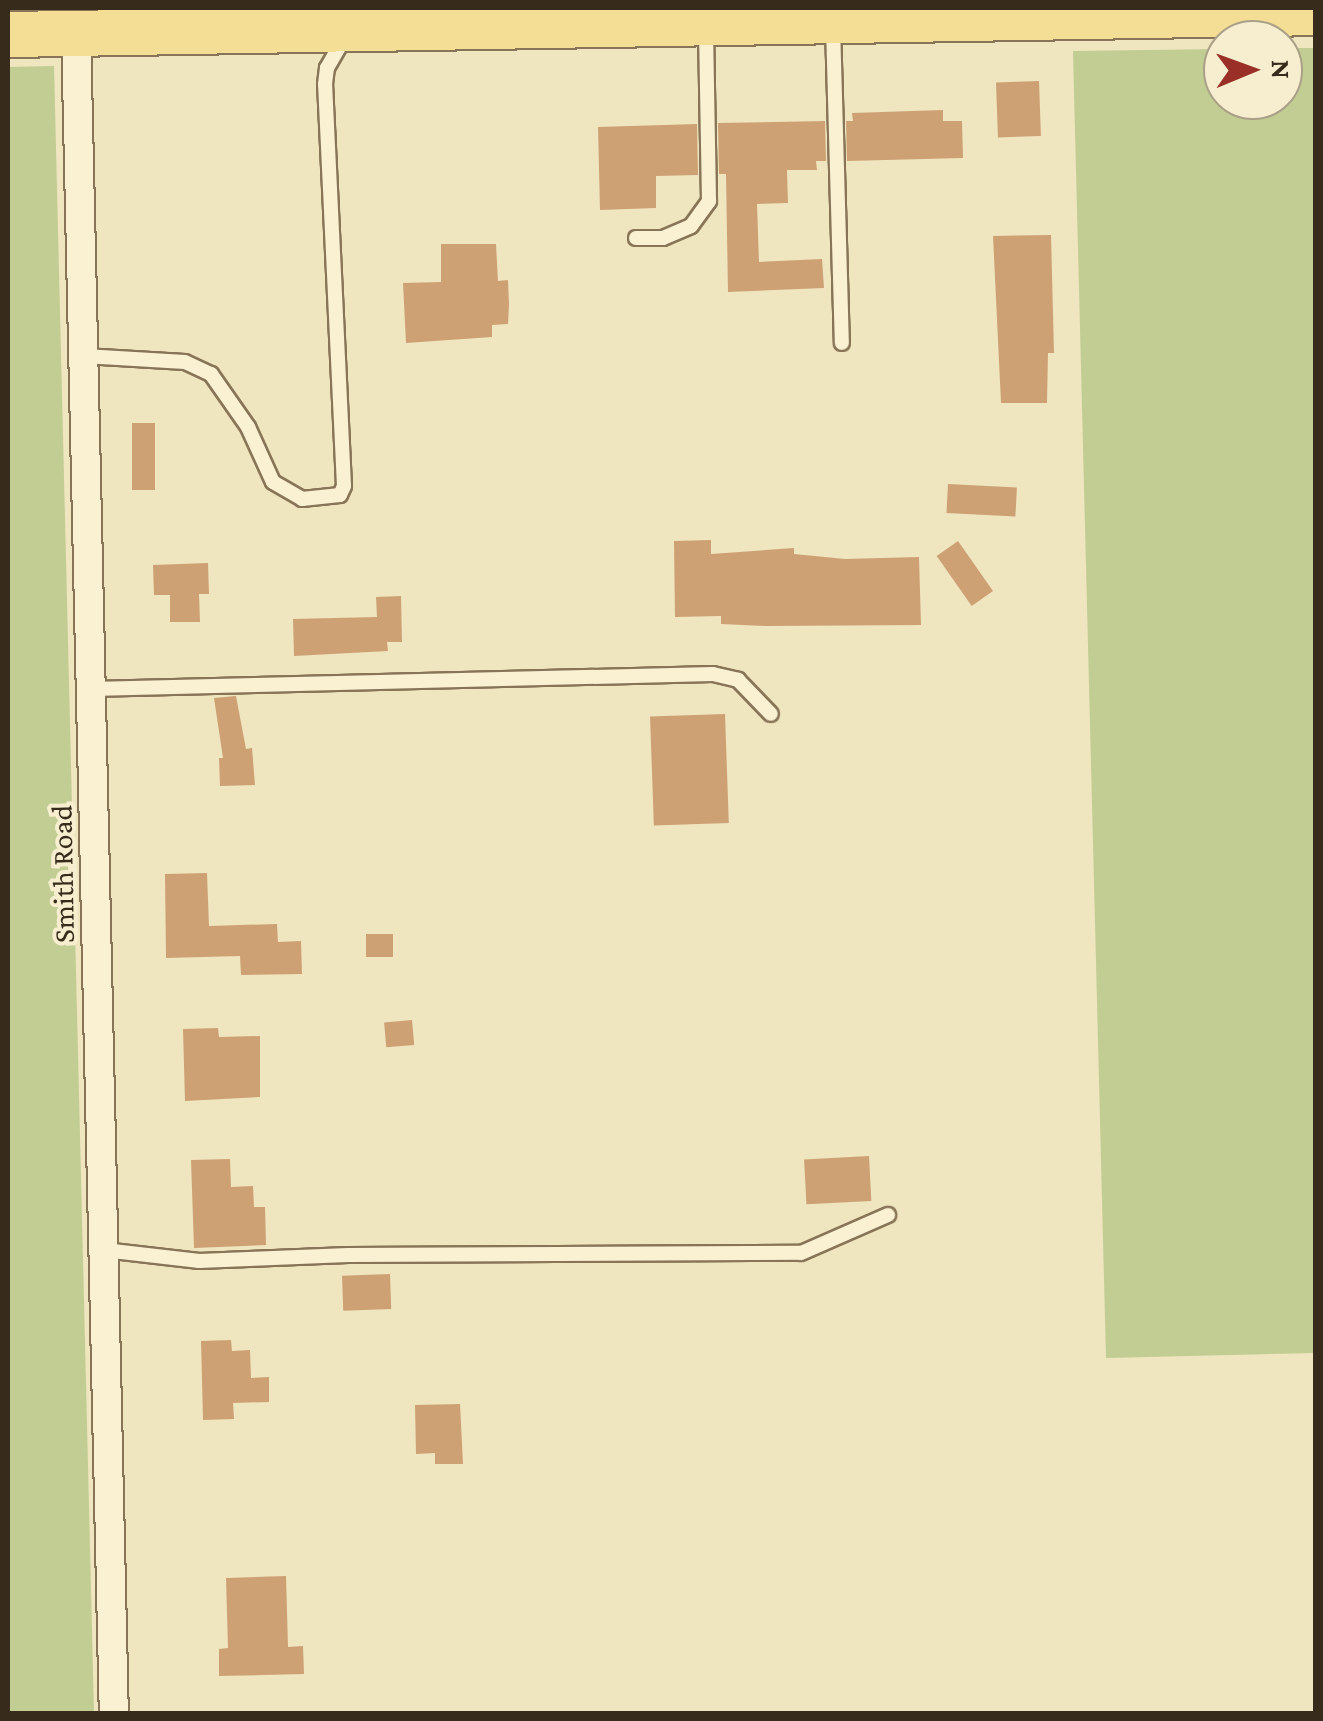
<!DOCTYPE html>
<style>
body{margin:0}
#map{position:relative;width:1323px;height:1721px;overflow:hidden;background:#efe5bf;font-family:"Crimson Pro",serif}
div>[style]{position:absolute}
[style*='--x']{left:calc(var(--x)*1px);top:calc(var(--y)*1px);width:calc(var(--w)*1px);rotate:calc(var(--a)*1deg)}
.green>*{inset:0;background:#c1cd93}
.building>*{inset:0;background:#cea174;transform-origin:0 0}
.roads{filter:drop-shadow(2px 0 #887557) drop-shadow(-2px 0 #887557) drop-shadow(0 2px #887557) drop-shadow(0 -2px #887557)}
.lane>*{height:14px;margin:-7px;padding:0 7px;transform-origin:7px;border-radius:7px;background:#faf1d3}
.street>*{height:28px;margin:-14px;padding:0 14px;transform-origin:14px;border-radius:14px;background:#faf1d3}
.primary>*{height:45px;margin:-22.5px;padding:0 22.5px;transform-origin:22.5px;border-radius:22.5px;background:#f4de96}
span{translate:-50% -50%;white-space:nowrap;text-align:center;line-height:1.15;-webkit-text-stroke:8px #f6eecf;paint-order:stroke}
.street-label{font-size:30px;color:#372c1c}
.frame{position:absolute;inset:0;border:10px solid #372c1c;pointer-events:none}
.north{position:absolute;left:1203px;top:20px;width:100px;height:100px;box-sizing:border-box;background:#f6eecf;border:2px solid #aaa087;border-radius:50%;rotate:89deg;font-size:28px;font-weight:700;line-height:40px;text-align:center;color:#372c1c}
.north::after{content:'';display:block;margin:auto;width:35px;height:45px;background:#992f26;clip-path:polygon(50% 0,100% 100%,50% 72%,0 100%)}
</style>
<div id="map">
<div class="green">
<i style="clip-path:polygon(1283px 48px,1316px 48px,1315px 1353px,1106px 1358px,1073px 51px,1223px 49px,1223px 100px,1283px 100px)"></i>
<i style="clip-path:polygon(54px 66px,94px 1713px,8px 1714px,8px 67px)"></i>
</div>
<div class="building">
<i style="left:1039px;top:81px;width:55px;height:43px;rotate:88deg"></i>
<i style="clip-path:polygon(943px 110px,943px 121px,962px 121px,963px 158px,847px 161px,846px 121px,853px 121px,852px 113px)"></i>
<i style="clip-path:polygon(825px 121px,826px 161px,816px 161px,817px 170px,787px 170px,788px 203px,757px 204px,759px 262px,822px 259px,824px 288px,728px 292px,726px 174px,719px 174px,718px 123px)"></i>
<i style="clip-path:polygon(697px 124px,698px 175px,656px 176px,656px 208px,600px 210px,598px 127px)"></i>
<i style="clip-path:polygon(1051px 235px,1054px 353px,1048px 353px,1047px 403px,1001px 403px,993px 236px)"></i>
<i style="clip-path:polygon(441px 244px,496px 244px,498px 281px,508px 280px,509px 304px,508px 324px,492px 325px,492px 337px,406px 343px,403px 283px,441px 282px)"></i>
<i style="left:132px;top:423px;width:23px;height:67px"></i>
<i style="left:948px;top:484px;width:69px;height:29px;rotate:3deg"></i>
<i style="clip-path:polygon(711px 540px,711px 554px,794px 548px,794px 554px,845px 559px,919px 557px,921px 625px,766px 626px,721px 624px,721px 616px,675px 617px,674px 541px)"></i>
<i style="left:958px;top:541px;width:61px;height:26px;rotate:55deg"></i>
<i style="clip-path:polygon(208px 563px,209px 594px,199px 594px,200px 622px,170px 622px,170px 595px,154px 595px,153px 565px)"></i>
<i style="clip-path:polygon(401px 596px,402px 642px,387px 642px,388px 651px,294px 656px,293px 619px,377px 617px,376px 597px)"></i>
<i style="clip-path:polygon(236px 696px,246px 749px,252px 748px,255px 785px,220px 786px,219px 758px,223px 758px,214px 698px)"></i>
<i style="left:725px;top:714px;width:109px;height:75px;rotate:88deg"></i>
<i style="clip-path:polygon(207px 873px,209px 926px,277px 924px,278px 942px,301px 941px,302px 974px,241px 975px,240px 956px,166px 958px,165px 874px)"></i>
<i style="left:366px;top:934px;width:27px;height:23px"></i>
<i style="left:412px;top:1020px;width:25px;height:28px;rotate:85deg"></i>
<i style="clip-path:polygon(218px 1028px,219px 1037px,260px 1036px,260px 1097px,185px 1101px,183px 1029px)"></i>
<i style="left:869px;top:1156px;width:45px;height:65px;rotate:87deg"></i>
<i style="clip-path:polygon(230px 1159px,231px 1187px,253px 1186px,254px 1207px,265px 1207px,266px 1245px,194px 1248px,191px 1160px)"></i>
<i style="left:390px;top:1274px;width:35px;height:48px;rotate:88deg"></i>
<i style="clip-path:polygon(231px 1340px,232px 1351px,250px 1350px,251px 1378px,269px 1377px,269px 1402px,233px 1403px,234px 1419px,203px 1420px,201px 1341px)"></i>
<i style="clip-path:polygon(460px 1404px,463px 1464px,435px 1464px,435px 1453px,416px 1454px,415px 1405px)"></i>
<i style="clip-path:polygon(286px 1576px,288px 1647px,303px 1646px,304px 1674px,219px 1676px,219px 1649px,228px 1648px,226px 1578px)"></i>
</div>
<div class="roads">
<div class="lane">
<i style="--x:833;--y:26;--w:317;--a:88.4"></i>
<i style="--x:636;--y:238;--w:27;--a:0"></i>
<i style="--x:663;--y:238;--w:30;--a:-23"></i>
<i style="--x:691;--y:226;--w:31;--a:-54"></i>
<i style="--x:709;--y:201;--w:173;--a:-91"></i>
<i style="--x:84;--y:356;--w:101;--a:3.4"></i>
<i style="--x:185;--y:362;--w:29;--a:25"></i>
<i style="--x:211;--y:374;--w:65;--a:55.1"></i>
<i style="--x:248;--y:427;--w:60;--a:65.6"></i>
<i style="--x:273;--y:482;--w:34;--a:30"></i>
<i style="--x:302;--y:499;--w:38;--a:-6"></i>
<i style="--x:340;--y:495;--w:10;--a:-66"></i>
<i style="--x:344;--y:486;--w:402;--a:-92.7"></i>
<i style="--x:325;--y:84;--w:16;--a:-83"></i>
<i style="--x:327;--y:68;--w:34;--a:-60"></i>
<i style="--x:91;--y:689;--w:622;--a:-1.38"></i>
<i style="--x:713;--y:674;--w:26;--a:13"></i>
<i style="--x:738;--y:680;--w:47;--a:45.9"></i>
<i style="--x:104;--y:1250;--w:96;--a:6.6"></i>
<i style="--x:199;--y:1261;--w:149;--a:-2.3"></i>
<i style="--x:348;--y:1255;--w:453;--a:-0.3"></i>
<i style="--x:801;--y:1253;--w:95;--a:-23.6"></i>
</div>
<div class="street">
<i style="--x:76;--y:33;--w:1681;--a:88.71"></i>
</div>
<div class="primary">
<i style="--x:8;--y:34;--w:1308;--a:-0.96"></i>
</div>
</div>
<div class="street-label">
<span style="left:63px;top:874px;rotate:-91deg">Smith Road</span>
</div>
<div class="frame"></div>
<div class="north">N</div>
</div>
